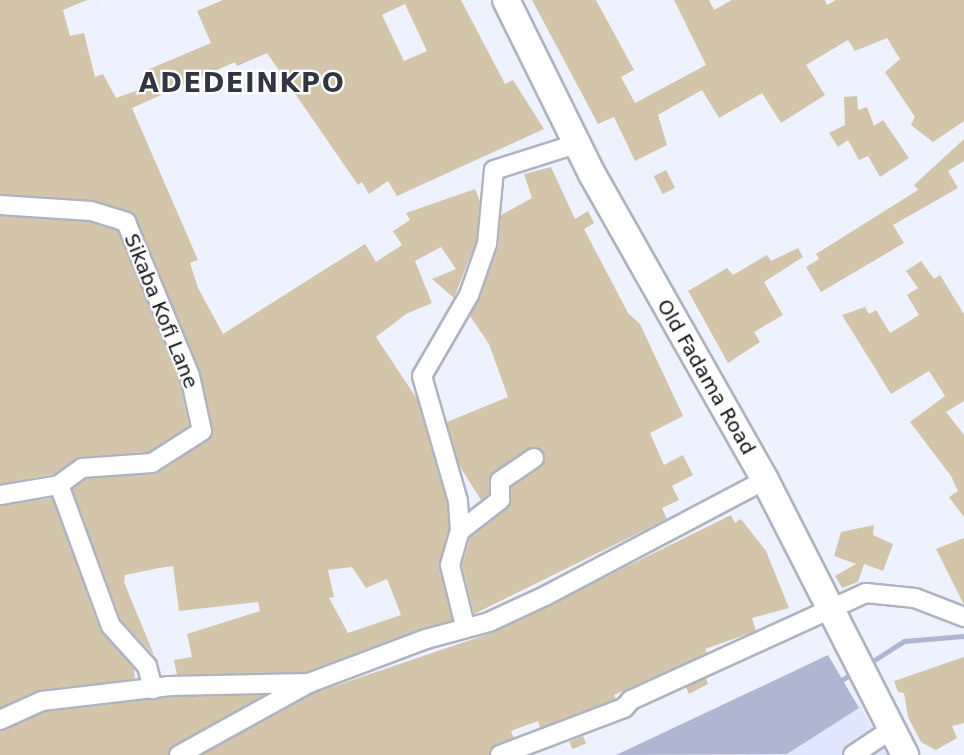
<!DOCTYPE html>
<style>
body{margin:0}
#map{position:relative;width:964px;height:755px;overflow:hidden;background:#eef2fe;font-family:"DejaVu Sans",sans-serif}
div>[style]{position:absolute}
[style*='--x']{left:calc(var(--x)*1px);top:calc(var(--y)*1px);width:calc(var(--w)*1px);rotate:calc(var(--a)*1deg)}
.built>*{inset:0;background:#e1e7fe}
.water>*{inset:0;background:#afb6d2}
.stream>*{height:5px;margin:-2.5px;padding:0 2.5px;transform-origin:2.5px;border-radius:2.5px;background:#afb6d2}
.building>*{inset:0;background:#d3c5a9;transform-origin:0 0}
.roads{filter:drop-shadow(2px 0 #afb3c1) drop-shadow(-2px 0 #afb3c1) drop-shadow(0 2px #afb3c1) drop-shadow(0 -2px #afb3c1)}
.street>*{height:18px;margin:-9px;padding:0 9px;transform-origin:9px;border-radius:9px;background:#fff}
.secondary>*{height:26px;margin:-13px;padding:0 13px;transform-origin:13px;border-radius:13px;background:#fff}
span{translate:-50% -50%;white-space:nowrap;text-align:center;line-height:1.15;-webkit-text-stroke:4.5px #fff;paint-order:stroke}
.street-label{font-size:20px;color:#111217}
.district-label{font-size:26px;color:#333642;font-weight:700;letter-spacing:1.5px}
</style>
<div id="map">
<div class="built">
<i style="clip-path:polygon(857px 700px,887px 755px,745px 755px)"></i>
</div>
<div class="water">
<i style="clip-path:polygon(828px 655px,859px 708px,787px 754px,616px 755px)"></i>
</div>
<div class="stream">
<i style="--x:868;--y:664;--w:43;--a:-32.6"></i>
<i style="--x:904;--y:641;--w:60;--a:-4.8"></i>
<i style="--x:837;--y:683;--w:20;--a:-33"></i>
</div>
<div class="building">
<i style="clip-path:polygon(evenodd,0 0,87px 0,63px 10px,70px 36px,84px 33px,95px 77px,103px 74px,116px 98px,144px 88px,141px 80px,149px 76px,147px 70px,211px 43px,197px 11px,223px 0,461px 0,505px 84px,513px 80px,544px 129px,397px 196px,388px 181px,369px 194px,362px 182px,358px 185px,267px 53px,237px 66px,235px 62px,132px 108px,198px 260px,190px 263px,198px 288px,223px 334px,365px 244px,376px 262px,402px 245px,393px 231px,410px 220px,406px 213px,475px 189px,480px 201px,476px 242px,454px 298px,432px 279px,456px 269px,441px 247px,415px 261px,432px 303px,406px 314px,376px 337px,417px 399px,447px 503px,449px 530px,439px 567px,452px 620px,307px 672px,177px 675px,174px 660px,192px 657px,187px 634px,260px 611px,258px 602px,179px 611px,173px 566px,159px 568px,125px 575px,124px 582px,154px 655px,121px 620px,72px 489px,86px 479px,158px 473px,208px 440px,213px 429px,200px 372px,134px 214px,92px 200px,0 194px,0 0,405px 4px,427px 51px,404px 61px,382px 15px,405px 4px,0 0,352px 567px,366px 588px,387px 579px,401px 615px,348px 633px,329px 598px,334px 597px,328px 570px,352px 567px)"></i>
<i style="clip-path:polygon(532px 0,596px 0,634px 70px,621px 77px,635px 103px,706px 65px,674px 0,709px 0,714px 10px,732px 0,825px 0,827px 5px,836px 0,964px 0,964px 121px,933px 142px,911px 125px,915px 117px,885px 72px,900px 59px,887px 38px,855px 51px,848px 40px,806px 65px,825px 95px,781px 123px,762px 93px,719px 118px,702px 90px,658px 115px,667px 145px,635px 161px,614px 117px,598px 124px)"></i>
<i style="clip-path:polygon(857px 96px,858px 110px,867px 107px,874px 126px,883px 120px,909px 158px,880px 177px,868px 156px,859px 160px,848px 140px,838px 147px,829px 133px,845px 125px,844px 97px)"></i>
<i style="clip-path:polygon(964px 139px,964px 161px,948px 171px,958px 188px,893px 225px,904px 243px,821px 292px,806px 267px,819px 259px,816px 254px,918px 190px,914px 185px)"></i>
<i style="clip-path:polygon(551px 167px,575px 219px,588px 211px,594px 223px,584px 229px,628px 313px,640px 324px,683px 416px,650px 433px,664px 465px,683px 455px,693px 475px,672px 486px,679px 500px,662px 508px,667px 519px,474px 614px,462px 565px,470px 538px,507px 509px,511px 487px,541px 467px,545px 457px,533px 447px,494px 472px,489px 494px,481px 500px,459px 465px,447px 422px,508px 397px,489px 344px,470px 316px,498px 248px,501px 215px,532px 198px,524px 174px)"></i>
<i style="left:666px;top:170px;width:20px;height:14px;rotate:63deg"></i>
<i style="clip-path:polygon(0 216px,89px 222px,118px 231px,179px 379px,189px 426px,148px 452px,81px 457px,54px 474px,0 484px)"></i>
<i style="clip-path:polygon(798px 248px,803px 257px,764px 282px,783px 315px,754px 332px,760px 342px,728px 363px,688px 291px,727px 268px,733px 275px,767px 255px,771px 261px)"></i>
<i style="clip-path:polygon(921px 261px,934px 279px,940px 275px,964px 314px,964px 401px,946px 412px,964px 435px,964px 517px,949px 497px,958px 491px,951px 476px,910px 422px,945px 396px,929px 371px,891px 394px,842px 315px,865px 307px,869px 314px,876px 310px,890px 333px,919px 315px,907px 295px,918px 288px,906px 271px)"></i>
<i style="clip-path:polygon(52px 498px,100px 630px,134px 669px,135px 679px,41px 690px,0 708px,0 506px)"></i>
<i style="clip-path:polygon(731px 515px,735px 523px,741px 519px,766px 551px,789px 608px,752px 618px,756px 631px,705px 649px,707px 653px,614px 695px,616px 699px,540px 728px,538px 721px,511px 731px,514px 738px,495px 745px,489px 755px,202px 755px,314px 693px,494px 632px)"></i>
<i style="clip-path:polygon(874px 525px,873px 535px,893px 544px,883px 571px,864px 564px,858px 582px,842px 588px,835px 576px,856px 564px,834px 556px,841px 532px)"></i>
<i style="clip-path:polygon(964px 538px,964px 605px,936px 549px)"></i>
<i style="clip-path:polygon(964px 657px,964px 723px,952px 726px,957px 738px,936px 750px,921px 742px,908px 717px,904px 693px,898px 692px,894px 681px)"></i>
<i style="clip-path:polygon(706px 678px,708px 684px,689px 694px,686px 687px)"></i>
<i style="clip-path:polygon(264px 695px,174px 745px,168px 755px,0 755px,0 731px,45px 712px,171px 697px)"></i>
<i style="left:583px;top:736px;width:8px;height:15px;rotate:67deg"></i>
</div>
<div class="roads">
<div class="street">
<i style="--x:0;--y:205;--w:91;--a:3.8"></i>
<i style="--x:91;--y:211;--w:37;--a:17"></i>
<i style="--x:126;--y:222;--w:167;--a:67.4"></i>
<i style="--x:190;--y:376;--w:56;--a:77.7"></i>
<i style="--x:202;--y:431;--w:59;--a:147.4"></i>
<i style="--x:152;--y:463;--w:70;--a:175.9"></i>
<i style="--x:82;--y:468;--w:29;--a:144"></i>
<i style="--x:59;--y:485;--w:60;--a:170.4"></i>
<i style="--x:59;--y:485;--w:150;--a:69.8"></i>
<i style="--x:111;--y:626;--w:54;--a:48"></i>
<i style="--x:147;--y:666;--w:24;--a:75"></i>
<i style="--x:460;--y:531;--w:51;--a:-37.8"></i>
<i style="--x:500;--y:500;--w:19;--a:-90"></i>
<i style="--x:500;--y:481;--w:41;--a:-34.1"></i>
<i style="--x:465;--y:626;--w:63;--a:-103.8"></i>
<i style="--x:450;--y:565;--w:35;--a:-74"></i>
<i style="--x:460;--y:531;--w:30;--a:-94"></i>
<i style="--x:458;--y:501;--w:130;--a:-106.1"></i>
<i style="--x:422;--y:376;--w:94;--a:-59.9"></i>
<i style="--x:469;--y:295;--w:54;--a:-70.6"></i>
<i style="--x:487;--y:244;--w:74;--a:-84.6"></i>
<i style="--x:494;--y:170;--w:86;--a:-17.6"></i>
<i style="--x:0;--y:720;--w:46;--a:-24.3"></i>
<i style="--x:42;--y:701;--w:129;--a:-6.7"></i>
<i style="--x:170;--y:686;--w:139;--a:-1.2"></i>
<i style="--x:179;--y:755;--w:149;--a:-29"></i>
<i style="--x:309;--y:683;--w:125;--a:-20.6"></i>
<i style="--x:426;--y:639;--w:65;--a:-15.1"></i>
<i style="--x:489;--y:622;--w:62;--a:-24.9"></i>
<i style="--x:545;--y:596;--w:249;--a:-27.8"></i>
<i style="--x:500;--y:755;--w:133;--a:-20.8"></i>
<i style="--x:624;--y:708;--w:11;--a:-49"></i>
<i style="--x:631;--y:700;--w:258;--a:-24.5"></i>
<i style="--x:866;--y:593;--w:49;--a:5.8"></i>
<i style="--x:915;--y:598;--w:53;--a:21.2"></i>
<i style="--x:853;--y:755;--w:47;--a:-33.7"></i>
</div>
<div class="secondary">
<i style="--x:506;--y:0;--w:194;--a:63.7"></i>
<i style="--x:592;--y:174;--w:352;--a:60.5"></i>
<i style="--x:765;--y:480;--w:309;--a:63"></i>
</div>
</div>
<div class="street-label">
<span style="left:161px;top:311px;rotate:68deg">Sikaba Kofi Lane</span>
<span style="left:706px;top:377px;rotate:60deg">Old Fadama Road</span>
</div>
<div class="district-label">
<span style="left:242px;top:84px">ADEDEINKPO</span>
</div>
</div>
